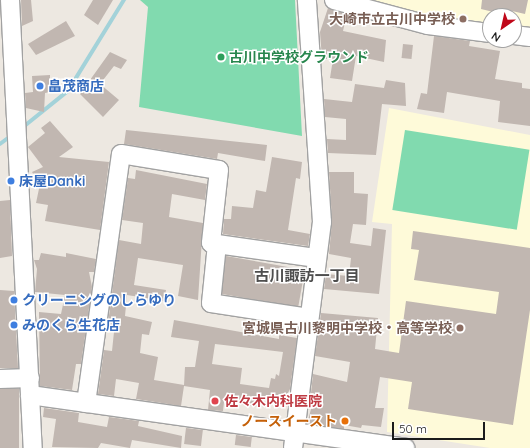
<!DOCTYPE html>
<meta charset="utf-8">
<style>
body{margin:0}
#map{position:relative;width:530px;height:448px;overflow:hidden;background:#ede8e1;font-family:Quicksand,"Noto Sans JP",sans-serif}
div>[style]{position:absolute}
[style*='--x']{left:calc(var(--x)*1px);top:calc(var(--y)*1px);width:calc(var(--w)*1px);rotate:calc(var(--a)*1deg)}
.education>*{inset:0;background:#fefad9}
.pitch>*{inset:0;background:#81daaf;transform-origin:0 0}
.stream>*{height:3.5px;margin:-1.75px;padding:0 1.75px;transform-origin:1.75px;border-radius:1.75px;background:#a3d2d9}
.building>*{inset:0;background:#c1b7b1;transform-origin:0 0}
.roads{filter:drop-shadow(1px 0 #a2a2a2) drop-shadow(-1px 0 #a2a2a2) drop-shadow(0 1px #a2a2a2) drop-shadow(0 -1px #a2a2a2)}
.minor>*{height:18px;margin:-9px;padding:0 9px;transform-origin:9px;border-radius:9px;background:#fff}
.dots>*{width:11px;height:11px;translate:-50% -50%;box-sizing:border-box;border:2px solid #fff;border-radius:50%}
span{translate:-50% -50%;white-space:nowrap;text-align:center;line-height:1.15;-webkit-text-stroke:3px #fff;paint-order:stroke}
.education-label{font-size:14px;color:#785e54;font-weight:700}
.right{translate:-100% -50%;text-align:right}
.leisure-label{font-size:14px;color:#27864d;font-weight:700}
.left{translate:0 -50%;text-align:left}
.shop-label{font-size:14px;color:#366cbe;font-weight:700}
.health-label{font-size:14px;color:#be3a42;font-weight:700}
.food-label{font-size:14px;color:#c56008;font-weight:700}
.neighbourhood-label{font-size:15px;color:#4e4e4e;font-weight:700}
.north{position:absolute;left:482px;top:8px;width:40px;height:40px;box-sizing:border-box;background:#fff;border:1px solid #a4a4a4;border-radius:50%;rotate:214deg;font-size:11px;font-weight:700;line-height:16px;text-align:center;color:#1b1b1b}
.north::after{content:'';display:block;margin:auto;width:14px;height:18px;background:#c00719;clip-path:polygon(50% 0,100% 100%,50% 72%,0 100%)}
.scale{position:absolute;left:392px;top:422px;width:93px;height:18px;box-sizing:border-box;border:2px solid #1b1b1b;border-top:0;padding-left:5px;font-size:12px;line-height:14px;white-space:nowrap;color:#1b1b1b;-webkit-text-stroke:3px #fff;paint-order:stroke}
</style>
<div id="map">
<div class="education">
<i style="clip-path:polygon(363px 0,530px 0,530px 32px,514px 30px,514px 16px,490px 16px,490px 27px,447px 22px)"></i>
<i style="clip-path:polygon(389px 108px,530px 135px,530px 448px,490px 448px,387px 432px,392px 224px,372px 222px)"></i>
</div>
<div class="pitch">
<i style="clip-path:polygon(140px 0,295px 0,302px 136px,139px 107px,148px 7px)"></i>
<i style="left:405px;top:130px;width:126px;height:81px;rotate:9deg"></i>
</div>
<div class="stream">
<i style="--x:22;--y:128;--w:59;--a:-38.8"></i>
<i style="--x:68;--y:91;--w:107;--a:-58.4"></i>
<i style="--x:0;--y:144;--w:14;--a:-36"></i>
</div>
<div class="building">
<i style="clip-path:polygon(21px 0,31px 0,33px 21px,22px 26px)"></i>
<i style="clip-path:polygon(93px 0,113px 0,98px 25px,84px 15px)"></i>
<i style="clip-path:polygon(482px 0,528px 0,525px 14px,512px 11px,510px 16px,481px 9px)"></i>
<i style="clip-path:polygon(328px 8px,347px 14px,343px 31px,386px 40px,384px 62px,356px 56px,352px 81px,330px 78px,333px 59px,322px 59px,320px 32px)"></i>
<i style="clip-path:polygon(66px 21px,75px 36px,36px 55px,28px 44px)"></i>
<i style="clip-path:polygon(434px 36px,470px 41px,469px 46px,500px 51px,495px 79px,522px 83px,522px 88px,530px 89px,530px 126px,498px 122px,500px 101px,447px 92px,444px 113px,417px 109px,421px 93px,427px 94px)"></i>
<i style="left:403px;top:44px;width:10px;height:14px;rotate:6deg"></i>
<i style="clip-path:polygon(110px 52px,127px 60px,121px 69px,114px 66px,100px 84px,119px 100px,103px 117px,80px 94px)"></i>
<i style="clip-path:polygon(50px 75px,50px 92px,45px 93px,44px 112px,26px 108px,25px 93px,33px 92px,32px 76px)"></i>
<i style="clip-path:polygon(386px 80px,405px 83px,406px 106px,382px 104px,376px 155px,328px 153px,327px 139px,346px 140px,346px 119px,325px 117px,324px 99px,352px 102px,355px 84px,384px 88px)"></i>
<i style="clip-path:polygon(50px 121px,73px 147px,59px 157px,109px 162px,100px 230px,45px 221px,48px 205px,36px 203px,40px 184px,32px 172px,43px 167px,28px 147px,45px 133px,41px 128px)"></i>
<i style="clip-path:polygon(126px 130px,267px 145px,265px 161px,218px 153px,217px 159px,124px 144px)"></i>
<i style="clip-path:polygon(272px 157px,302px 162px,300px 179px,296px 178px,288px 230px,310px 234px,308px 246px,223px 234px,224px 219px,231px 219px,232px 206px,253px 208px,256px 190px,266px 192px)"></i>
<i style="clip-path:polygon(evenodd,136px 170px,207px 184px,205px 200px,172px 194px,169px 217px,203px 223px,198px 300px,178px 296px,183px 265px,138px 258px,134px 285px,166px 290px,164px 301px,127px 295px,125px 316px,152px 322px,149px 335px,142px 334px,140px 353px,158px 357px,154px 380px,184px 385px,185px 367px,195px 367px,199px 341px,171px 337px,174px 320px,279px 339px,279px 335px,297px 338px,290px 389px,286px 397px,281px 396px,279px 403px,261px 399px,261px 407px,224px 402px,223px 411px,208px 410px,210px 390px,184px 386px,181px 406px,136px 399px,139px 383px,116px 379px,114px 396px,98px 394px,104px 350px,112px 351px,114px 332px,107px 331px,119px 240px,141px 244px,143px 223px,122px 220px,128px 178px,135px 179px,136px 170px,215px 344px,283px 352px,279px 376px,276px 374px,275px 379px,271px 378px,269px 388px,240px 384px,242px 368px,212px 364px,215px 344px)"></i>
<i style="clip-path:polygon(329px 172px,354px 172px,354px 193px,368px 194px,366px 225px,353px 224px,350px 243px,371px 246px,373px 228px,386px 230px,379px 294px,324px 289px,326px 274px,349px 276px,351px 258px,329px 254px,332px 221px)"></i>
<i style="clip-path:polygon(10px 200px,12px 256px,0 258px,0 201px)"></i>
<i style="clip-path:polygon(413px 231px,530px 248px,530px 310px,513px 425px,408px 409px,412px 382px,380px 377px,375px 408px,384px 408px,381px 427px,362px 425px,361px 428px,344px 425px,344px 429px,307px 424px,315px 394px,311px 393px,313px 374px,347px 382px,350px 362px,315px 356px,321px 313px,378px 318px,375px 349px,399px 353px,406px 301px,496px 314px,499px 292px,414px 280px,419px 250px,411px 249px)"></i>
<i style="clip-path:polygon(41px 253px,66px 257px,66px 253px,96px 259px,94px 272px,89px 272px,92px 287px,81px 364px,76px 364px,72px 390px,40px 386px,39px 312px,61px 314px,65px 295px,35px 292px,37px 269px,34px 260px,39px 260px)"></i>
<i style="left:226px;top:256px;width:80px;height:38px;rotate:10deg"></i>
<i style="clip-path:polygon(0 290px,14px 291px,18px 368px,0 368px)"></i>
<i style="left:0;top:389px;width:19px;height:59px"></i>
<i style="clip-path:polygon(44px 408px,79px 413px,78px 422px,107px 427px,109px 417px,139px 421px,138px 426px,182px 436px,181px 448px,132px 440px,130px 448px,101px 443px,98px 448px,52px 447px,56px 419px,43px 417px)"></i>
<i style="left:186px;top:428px;width:17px;height:16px;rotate:7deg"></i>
<i style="left:236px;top:435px;width:16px;height:10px;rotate:7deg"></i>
</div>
<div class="roads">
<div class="minor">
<i style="--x:10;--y:0;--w:449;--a:87.1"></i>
<i style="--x:334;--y:0;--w:97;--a:14.9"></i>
<i style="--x:428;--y:25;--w:63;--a:7.4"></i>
<i style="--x:514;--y:35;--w:16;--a:7"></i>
<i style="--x:309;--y:318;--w:99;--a:-171.3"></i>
<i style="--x:211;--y:303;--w:59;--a:-84.2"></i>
<i style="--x:217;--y:244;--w:101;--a:8"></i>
<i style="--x:0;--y:379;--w:30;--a:-2"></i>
<i style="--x:30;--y:395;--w:379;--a:8"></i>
<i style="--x:86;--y:403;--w:251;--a:-82"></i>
<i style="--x:121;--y:154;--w:99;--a:9.3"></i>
<i style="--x:219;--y:170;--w:73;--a:96.3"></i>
<i style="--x:211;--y:243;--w:6;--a:9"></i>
<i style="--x:293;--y:448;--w:228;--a:-82.7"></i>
<i style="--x:322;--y:222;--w:223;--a:-93.9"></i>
</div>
</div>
<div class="dots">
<i style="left:463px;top:19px;background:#8d6e63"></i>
<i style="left:221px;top:57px;background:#2e9e5b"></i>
<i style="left:40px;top:86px;background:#3f7fe0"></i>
<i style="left:11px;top:181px;background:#3f7fe0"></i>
<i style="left:14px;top:300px;background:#3f7fe0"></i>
<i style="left:14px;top:325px;background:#3f7fe0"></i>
<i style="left:460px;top:328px;background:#8d6e63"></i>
<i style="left:215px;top:401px;background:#e0444e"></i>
<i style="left:345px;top:421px;background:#e8710a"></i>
</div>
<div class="education-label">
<span class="right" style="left:455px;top:19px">大崎市立古川中学校</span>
<span class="right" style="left:452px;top:328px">宮城県古川黎明中学校・高等学校</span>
</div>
<div class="leisure-label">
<span class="left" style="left:229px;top:57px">古川中学校グラウンド</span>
</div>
<div class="shop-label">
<span class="left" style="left:48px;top:86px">畠茂商店</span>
<span class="left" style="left:19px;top:181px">床屋Danki</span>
<span class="left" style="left:22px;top:300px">クリーニングのしらゆり</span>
<span class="left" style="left:22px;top:325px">みのくら生花店</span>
</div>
<div class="health-label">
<span class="left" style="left:224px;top:401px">佐々木内科医院</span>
</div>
<div class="food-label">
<span class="right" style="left:337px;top:421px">ノースイースト</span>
</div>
<div class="neighbourhood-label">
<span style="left:307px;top:276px">古川諏訪一丁目</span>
</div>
<div class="north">N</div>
<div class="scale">50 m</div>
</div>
